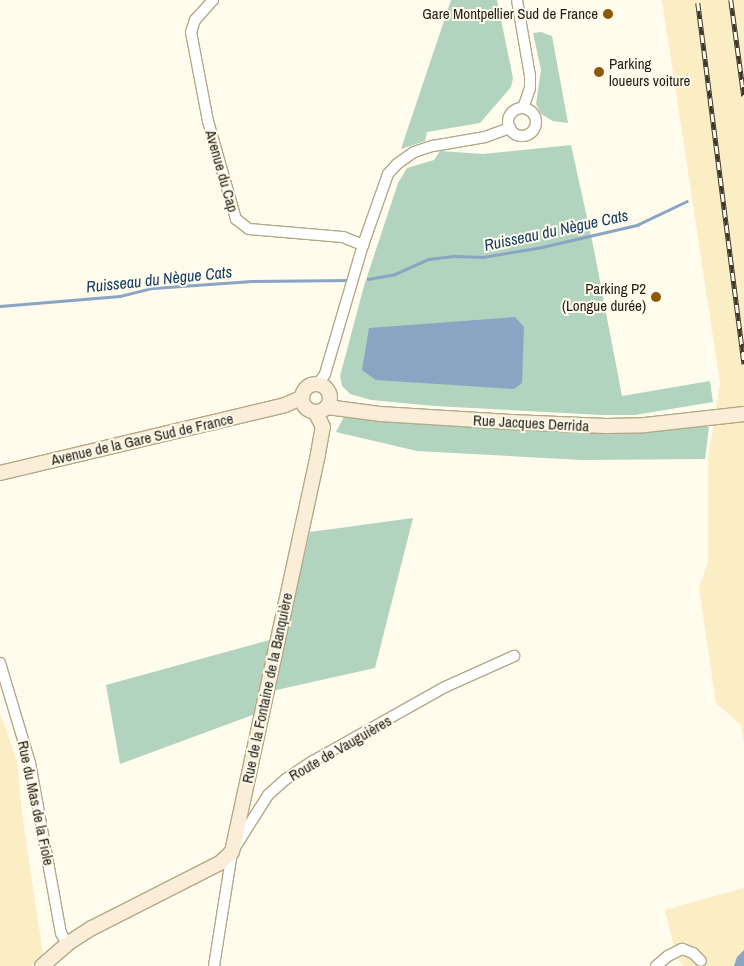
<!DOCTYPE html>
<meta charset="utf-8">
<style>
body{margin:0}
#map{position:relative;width:744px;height:966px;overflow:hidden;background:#fffbed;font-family:"Archivo Narrow",sans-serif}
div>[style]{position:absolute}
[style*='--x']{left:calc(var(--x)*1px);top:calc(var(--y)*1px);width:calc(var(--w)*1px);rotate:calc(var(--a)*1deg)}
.built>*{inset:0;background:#fbeec5}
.green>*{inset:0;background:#b2d3bd}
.water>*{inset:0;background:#8aa4c3}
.stream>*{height:2.5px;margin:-1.25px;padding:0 1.25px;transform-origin:1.25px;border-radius:1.25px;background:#8aa4c3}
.roads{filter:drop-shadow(1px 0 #b2a988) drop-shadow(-1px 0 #b2a988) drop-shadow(0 1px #b2a988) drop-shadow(0 -1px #b2a988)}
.street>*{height:10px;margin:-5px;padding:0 5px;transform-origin:5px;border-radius:5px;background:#fff}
.street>.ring{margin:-5px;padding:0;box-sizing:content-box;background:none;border:10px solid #fff;border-radius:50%}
.secondary>*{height:14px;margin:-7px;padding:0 7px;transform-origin:7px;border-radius:7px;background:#faeed9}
.secondary>.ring{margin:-7px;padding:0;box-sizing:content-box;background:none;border:14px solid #faeed9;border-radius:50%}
.rail>*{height:4.5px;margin-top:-2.25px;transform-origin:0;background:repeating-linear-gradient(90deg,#fffbed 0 8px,#3c382b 0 16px);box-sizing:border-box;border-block:1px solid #3c382b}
.dots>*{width:14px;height:14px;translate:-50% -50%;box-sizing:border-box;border:2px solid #fffbed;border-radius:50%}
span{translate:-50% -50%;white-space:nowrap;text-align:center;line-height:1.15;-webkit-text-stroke:4px #fffbed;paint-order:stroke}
.poi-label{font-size:15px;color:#231f12}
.right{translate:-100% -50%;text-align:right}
.left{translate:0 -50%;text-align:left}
.street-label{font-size:15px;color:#231f12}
.water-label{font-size:16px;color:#153d65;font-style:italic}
</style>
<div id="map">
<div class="built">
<i style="clip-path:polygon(662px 0,744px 0,744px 742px,741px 725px,716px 703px,699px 588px,708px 562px,708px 459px,720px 383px)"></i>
<i style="clip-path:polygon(0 713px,17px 761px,23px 821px,43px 954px,31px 966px,0 966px)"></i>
<i style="clip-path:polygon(744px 888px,744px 966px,683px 966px,676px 956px,665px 910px)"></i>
</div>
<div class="green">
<i style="clip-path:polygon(451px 0,497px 0,513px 78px,511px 87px,480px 123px,427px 132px,425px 141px,401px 149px)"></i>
<i style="clip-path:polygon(541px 32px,552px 36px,568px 123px,553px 121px,541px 114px,536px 104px,541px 70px,533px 33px)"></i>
<i style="clip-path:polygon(571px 145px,593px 245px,622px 396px,710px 381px,713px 402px,635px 415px,602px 415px,435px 406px,371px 400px,350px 394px,342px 386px,340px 376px,364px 286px,398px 183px,407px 168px,434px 160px,440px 151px,483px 154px)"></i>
<i style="clip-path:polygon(345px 415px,427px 423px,612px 433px,677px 427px,709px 427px,705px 459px,582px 460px,417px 451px,336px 432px)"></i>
<i style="clip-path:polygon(413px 518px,375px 668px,272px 691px,310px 532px)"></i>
<i style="clip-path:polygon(277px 638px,261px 712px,120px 764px,106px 685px)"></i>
</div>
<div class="water">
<i style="clip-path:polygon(515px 317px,524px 327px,522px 383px,514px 389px,376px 380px,362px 370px,369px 328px)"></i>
<i style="clip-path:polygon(744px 950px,744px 966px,734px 966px,737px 957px)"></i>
</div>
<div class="stream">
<i style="--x:368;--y:279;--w:27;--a:-10"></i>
<i style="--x:395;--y:274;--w:37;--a:-24"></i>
<i style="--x:429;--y:259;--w:26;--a:-7"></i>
<i style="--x:455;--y:256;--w:28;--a:2"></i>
<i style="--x:483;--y:257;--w:60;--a:-9.6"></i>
<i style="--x:542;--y:247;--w:98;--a:-13"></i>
<i style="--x:637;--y:225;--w:55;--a:-25.6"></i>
<i style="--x:0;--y:306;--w:120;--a:-4.8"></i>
<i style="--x:120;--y:296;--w:34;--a:-14"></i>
<i style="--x:153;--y:288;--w:99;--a:-4"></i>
<i style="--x:252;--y:281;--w:98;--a:-0.6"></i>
</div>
<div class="roads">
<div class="street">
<i style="--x:213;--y:0;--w:27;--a:132"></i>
<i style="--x:195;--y:20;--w:13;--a:108"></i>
<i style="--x:191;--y:32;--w:91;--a:79.2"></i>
<i style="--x:208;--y:121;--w:102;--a:74.1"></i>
<i style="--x:236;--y:219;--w:16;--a:38"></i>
<i style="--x:249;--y:229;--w:94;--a:4.9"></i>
<i style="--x:343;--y:237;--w:22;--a:22"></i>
<i style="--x:517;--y:0;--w:77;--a:80.3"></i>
<i style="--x:530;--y:76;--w:12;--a:90"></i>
<i style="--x:530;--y:88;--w:21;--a:109"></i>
<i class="ring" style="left:508px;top:108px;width:18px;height:18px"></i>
<i style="--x:318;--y:384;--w:12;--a:-55"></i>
<i style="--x:325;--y:374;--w:134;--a:-73.6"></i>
<i style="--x:363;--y:245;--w:75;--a:-70.6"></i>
<i style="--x:388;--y:174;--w:13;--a:-48"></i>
<i style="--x:397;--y:164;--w:21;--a:-35"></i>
<i style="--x:414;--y:152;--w:20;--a:-18"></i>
<i style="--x:433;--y:146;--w:53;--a:-9.8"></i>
<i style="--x:485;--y:137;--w:27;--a:-20"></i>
<i style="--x:0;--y:663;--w:104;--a:73.3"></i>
<i style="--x:30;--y:763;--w:173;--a:79.7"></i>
<i style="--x:61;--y:933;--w:13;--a:61"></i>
<i style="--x:214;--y:966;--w:115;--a:-81"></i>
<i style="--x:232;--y:852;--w:67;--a:-57.7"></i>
<i style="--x:268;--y:795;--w:24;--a:-42"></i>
<i style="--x:286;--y:779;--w:32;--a:-34"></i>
<i style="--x:313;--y:761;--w:151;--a:-29.3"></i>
<i style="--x:445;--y:687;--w:76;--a:-24.2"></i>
<i style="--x:656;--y:966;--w:16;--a:-40"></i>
<i style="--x:668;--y:956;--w:16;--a:-27"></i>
<i style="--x:682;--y:949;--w:12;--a:20"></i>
<i style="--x:693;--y:953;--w:11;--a:45"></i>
</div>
<div class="secondary">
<i class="ring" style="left:302px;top:384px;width:14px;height:14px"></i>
<i style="--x:327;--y:407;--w:53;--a:7.5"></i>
<i style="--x:380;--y:414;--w:131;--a:3.5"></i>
<i style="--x:511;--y:422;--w:95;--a:2.4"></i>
<i style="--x:606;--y:426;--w:39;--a:-1"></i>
<i style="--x:645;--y:425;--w:100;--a:-6.3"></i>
<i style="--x:0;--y:473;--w:293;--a:-13.4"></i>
<i style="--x:285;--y:405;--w:17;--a:-24"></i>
<i style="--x:42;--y:966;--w:33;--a:-41"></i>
<i style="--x:67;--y:944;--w:30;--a:-33"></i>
<i style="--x:92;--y:928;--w:144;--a:-26.9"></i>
<i style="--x:220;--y:863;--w:16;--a:-43"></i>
<i style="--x:232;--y:852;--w:407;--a:-77.8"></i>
<i style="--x:318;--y:454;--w:27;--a:-80"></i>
<i style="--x:323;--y:427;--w:16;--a:-117"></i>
</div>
</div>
<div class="rail">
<i style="--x:731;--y:0;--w:97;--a:82.3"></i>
<i style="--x:698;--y:3;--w:364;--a:82.7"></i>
</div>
<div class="dots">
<i style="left:608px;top:14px;background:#8b5902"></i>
<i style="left:599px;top:72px;background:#8b5902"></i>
<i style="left:656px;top:297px;background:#8b5902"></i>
</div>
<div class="poi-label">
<span class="right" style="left:598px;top:14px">Gare Montpellier Sud de France</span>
<span class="left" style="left:609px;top:72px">Parking<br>loueurs voiture</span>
<span class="right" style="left:646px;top:297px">Parking P2<br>(Longue durée)</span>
</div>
<div class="street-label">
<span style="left:222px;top:171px;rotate:74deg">Avenue du Cap</span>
<span style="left:531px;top:423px;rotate:3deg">Rue Jacques Derrida</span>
<span style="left:142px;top:439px;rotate:-13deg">Avenue de la Gare Sud de France</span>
<span style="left:267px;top:688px;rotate:-78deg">Rue de la Fontaine de la Banquière</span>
<span style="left:340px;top:748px;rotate:-30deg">Route de Vauguières</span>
<span style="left:36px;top:803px;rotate:78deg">Rue du Mas de la Fiole</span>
</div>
<div class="water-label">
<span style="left:556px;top:230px;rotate:-12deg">Ruisseau du Nègue Cats</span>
<span style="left:159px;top:279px;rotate:-6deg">Ruisseau du Nègue Cats</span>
</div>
</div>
